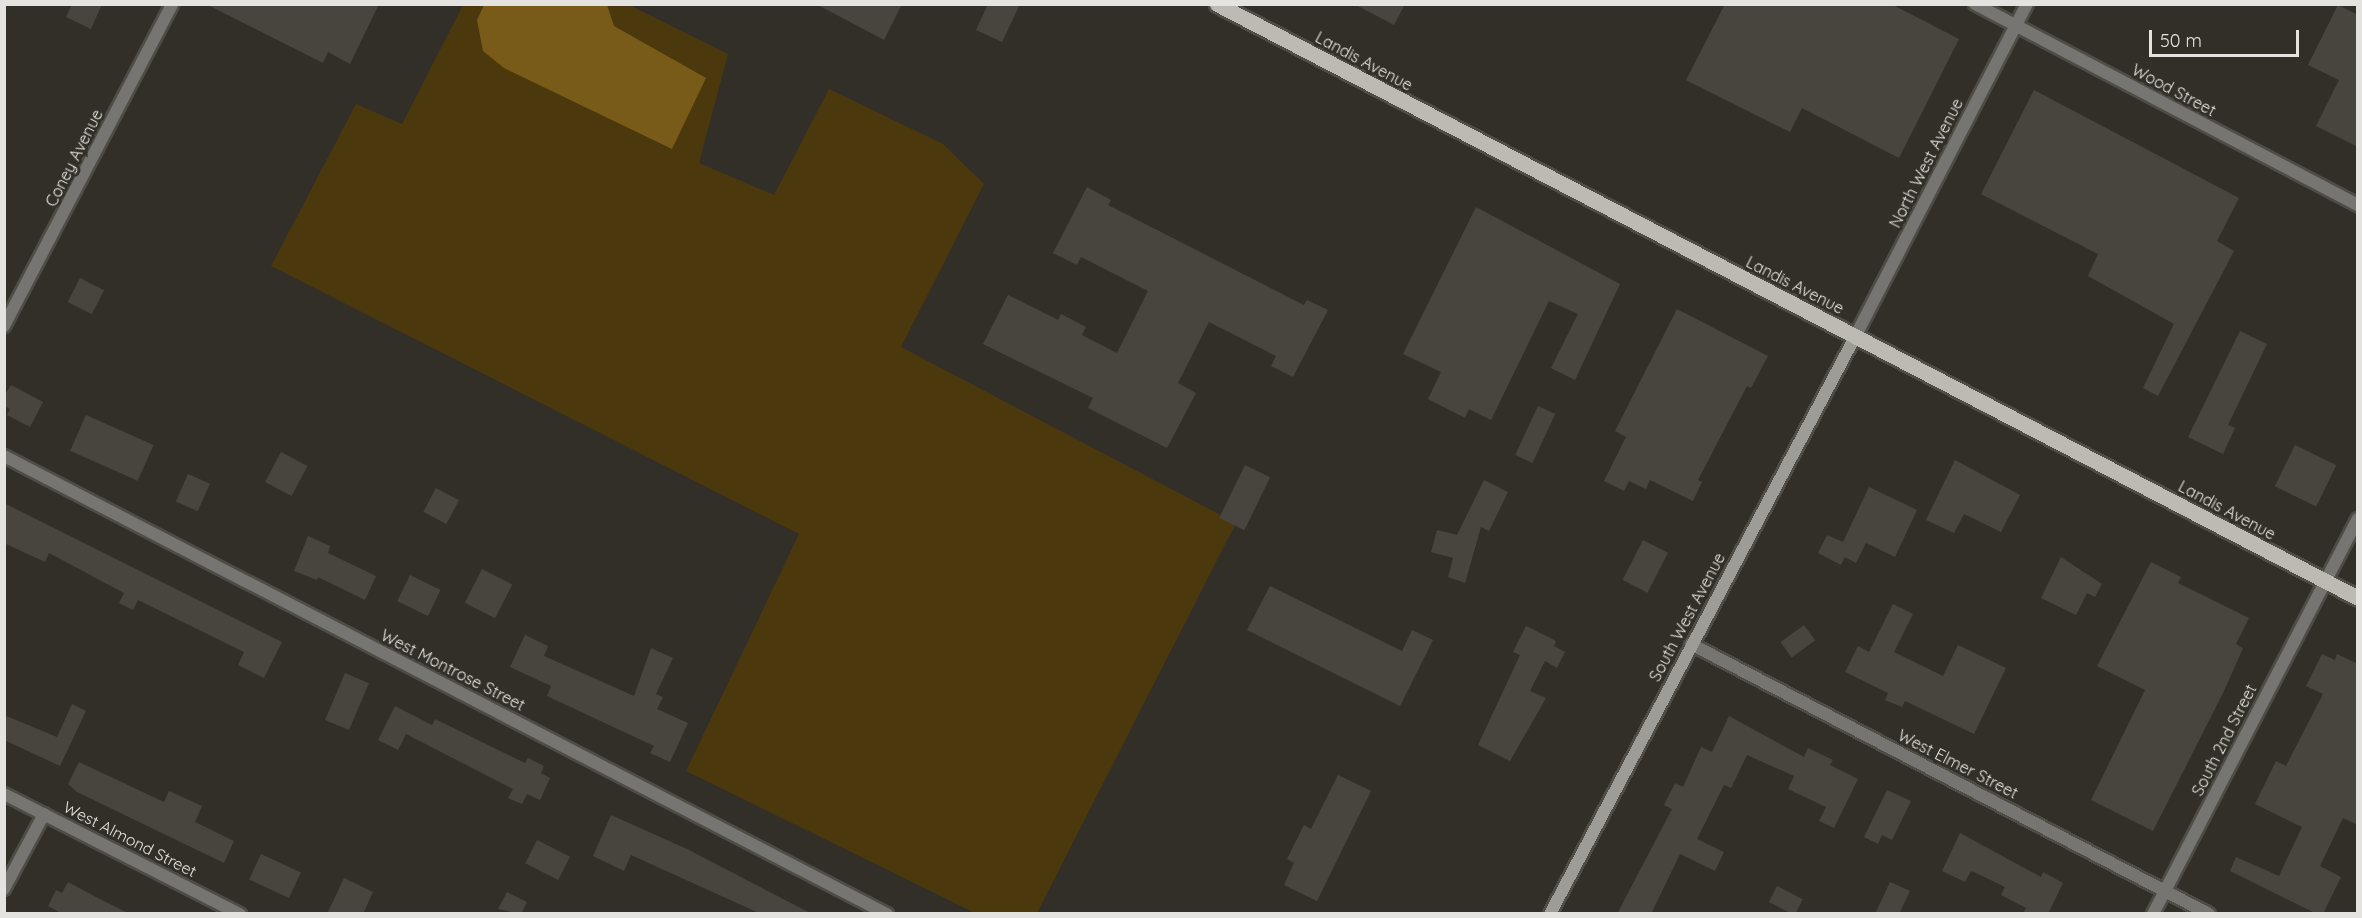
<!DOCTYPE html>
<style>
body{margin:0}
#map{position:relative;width:2362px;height:918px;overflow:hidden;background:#322f29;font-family:Quicksand,sans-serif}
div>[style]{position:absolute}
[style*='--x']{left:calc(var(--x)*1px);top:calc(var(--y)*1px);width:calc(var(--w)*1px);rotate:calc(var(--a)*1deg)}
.green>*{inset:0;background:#4b380d}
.water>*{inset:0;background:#795b19}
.building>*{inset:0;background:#48453f;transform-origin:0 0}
.roads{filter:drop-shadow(2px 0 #4f4c46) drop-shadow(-2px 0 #4f4c46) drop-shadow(0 2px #4f4c46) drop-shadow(0 -2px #4f4c46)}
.street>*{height:12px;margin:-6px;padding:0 6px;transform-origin:6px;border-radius:6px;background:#767572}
.secondary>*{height:12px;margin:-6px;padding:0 6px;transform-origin:6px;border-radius:6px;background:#9e9c97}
.primary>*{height:15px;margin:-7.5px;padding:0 7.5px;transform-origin:7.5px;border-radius:7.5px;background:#bdbab4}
span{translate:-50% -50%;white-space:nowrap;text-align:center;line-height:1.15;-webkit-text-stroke:6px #322f29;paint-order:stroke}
.street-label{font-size:16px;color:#e5e3df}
.frame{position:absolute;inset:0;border:6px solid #e5e3df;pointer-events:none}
.scale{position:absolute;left:2149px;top:30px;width:150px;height:27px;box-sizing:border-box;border:3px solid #e5e3df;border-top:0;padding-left:8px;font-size:18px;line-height:21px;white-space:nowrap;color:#e5e3df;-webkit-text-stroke:4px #322f29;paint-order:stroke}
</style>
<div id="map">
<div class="green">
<i style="clip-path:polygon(463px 5px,629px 5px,728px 54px,699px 163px,774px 195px,829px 89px,943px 144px,984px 184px,901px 347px,1236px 523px,1037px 913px,975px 913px,686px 771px,799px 534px,271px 266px,356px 104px,402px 124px)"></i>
</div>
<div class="water">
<i style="clip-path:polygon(484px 5px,607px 5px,614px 26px,706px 78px,672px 149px,504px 68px,483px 51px,477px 20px)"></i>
</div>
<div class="building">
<i style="clip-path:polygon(72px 4px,102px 4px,91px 29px,66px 17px)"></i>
<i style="clip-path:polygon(206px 4px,379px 4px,350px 64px,328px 52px,323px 63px)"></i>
<i style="clip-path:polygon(816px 4px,902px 4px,884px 40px)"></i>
<i style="clip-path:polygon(988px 4px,1020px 4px,1002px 42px,976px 30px)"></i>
<i style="clip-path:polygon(1354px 4px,1405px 4px,1394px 25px)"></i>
<i style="clip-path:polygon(1725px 4px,1891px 4px,1959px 39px,1899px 158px,1802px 108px,1790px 132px,1686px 80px)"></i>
<i style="clip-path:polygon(2338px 5px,2358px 15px,2358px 147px,2316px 126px,2339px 80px,2308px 65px)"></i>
<i style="clip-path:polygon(2034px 90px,2239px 198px,2217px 241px,2234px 251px,2158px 396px,2143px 388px,2174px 324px,2088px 276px,2098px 254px,1981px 194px)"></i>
<i style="clip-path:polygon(1087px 187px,1111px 200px,1108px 205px,1304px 305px,1307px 300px,1328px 310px,1293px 377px,1271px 366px,1276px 356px,1209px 322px,1178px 383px,1196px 393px,1167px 448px,1088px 408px,1093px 398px,983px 344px,1008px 295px,1058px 320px,1061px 314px,1086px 327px,1082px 335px,1117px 353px,1148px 291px,1081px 257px,1077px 265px,1053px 253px)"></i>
<i style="clip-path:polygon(1476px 207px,1620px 284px,1575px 380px,1551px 368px,1578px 314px,1549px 301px,1491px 420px,1469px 409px,1465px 418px,1428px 399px,1441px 372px,1403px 354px)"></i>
<i style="left:80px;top:278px;width:27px;height:27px;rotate:27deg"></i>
<i style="clip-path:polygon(1677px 309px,1768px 356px,1751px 388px,1747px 386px,1698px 480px,1702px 482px,1693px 501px,1650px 480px,1646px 489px,1629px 481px,1624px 491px,1604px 481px,1626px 437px,1615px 431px)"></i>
<i style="clip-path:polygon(2240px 331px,2267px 344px,2228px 425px,2235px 428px,2223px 454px,2188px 437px)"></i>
<i style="clip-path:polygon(11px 385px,43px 402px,30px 427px,7px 415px,10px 409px,4px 406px,4px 396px)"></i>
<i style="left:1538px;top:406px;width:19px;height:54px;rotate:25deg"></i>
<i style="left:86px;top:415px;width:74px;height:39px;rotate:24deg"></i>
<i style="left:2295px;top:445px;width:46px;height:46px;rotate:26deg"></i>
<i style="left:281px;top:452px;width:30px;height:34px;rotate:28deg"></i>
<i style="clip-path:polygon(1955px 460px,2020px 495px,2001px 532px,1964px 514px,1954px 533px,1926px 520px)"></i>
<i style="left:1245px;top:465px;width:28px;height:59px;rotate:26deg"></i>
<i style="left:188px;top:474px;width:24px;height:30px;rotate:24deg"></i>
<i style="clip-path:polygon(1484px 480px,1508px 492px,1489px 531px,1481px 527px,1465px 583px,1448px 577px,1453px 558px,1431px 552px,1437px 530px,1457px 535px)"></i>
<i style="clip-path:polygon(1869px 487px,1917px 510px,1895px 557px,1866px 543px,1856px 563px,1845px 557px,1841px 565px,1818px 553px,1827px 535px,1843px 542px)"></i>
<i style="left:436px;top:488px;width:26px;height:27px;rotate:28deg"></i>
<i style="clip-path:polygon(4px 503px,282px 642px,264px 678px,238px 665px,244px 652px,138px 600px,133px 610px,119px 603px,124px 593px,49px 553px,45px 562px,4px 543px)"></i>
<i style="clip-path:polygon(308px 536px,330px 546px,328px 553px,376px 576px,365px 600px,318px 577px,317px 580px,294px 571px)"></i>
<i style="left:1643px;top:540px;width:28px;height:45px;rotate:27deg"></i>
<i style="clip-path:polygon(2061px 557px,2102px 584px,2095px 597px,2087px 593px,2076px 615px,2041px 598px)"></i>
<i style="clip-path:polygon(2151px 562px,2181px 577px,2178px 583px,2249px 618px,2236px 644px,2243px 648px,2224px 691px,2153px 831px,2091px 800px,2145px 690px,2097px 666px)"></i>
<i style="left:482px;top:569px;width:34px;height:38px;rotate:27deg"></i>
<i style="left:410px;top:575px;width:34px;height:29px;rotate:26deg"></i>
<i style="clip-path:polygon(1270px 586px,1402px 651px,1412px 630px,1433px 640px,1400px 706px,1247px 630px)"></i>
<i style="clip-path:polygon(1893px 604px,1913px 614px,1894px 652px,1943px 676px,1958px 645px,2006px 668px,1974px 734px,1905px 701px,1902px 707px,1885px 700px,1888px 693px,1845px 672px,1858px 646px,1869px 652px)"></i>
<i style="left:1804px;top:625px;width:19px;height:29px;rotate:54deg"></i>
<i style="clip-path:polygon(1526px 626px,1556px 641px,1554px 646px,1565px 652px,1557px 668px,1545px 661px,1530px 691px,1546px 698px,1510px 761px,1478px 745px,1520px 655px,1513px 652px)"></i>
<i style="clip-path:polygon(525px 635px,548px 646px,544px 656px,634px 696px,651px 648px,673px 658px,656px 694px,663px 697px,657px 709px,688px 723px,670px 762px,650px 753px,654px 746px,547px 696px,551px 686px,510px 667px)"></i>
<i style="clip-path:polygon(2322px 654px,2335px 660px,2337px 654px,2358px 664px,2358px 825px,2343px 818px,2320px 866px,2341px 877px,2323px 914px,2317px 914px,2230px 871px,2236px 857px,2279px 876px,2302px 827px,2255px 804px,2276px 761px,2286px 766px,2323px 694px,2306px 686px)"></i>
<i style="left:345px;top:673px;width:26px;height:51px;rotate:23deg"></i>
<i style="clip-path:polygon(72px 704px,86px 711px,60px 766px,4px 740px,4px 715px,57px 737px)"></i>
<i style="clip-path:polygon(395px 706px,432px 725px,435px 719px,525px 763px,528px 758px,544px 766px,541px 773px,550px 778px,540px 800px,527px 794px,522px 804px,508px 798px,513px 789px,406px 734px,398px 750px,378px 740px)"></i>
<i style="clip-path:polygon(1729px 716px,1804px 757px,1808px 748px,1833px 760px,1830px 765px,1858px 779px,1834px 828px,1819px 821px,1826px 807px,1788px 789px,1794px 776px,1747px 755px,1731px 788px,1724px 785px,1697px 839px,1724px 852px,1715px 871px,1680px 854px,1651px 914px,1617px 914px,1672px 809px,1664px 805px,1675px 783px,1683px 787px,1701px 747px,1712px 752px)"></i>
<i style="clip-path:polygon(79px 762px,164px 802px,169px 791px,202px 806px,195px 822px,234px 841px,224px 863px,77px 792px,68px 784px)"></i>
<i style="clip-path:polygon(1338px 775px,1371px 791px,1317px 901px,1284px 885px,1294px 863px,1287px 859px,1304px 825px,1311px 829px)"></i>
<i style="clip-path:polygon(1887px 790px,1911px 801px,1892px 840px,1882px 835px,1878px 844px,1864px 837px)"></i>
<i style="clip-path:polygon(611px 815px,687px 849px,812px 914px,761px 914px,631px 855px,624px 871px,593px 856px)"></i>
<i style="clip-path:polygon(1960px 833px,2041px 877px,2043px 872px,2063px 883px,2048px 914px,2023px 914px,2026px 908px,2001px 895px,2005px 887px,1976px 873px,1971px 871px,1965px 882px,1942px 871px)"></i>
<i style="left:537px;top:840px;width:37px;height:26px;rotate:27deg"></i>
<i style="left:261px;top:854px;width:44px;height:28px;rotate:25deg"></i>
<i style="clip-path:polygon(344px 878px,373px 892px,363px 914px,327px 914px)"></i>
<i style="clip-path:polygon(68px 882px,94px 896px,130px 914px,63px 914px,48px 906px,56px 890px,62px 893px)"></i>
<i style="clip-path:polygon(1890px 882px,1910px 891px,1899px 914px,1875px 914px)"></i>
<i style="left:1777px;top:886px;width:29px;height:18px;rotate:27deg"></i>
<i style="clip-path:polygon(507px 892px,527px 902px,521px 914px,498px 909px)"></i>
</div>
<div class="roads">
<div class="street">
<i style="--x:1975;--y:4;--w:433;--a:27.7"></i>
<i style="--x:4;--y:326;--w:363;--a:-62.4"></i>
<i style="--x:1855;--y:337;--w:375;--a:-62.7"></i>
<i style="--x:4;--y:456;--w:995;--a:27.42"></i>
<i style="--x:1691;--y:644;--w:584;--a:27.53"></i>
<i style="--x:4;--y:794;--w:265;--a:27"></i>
<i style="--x:4;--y:889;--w:85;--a:-61.9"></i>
<i style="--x:2153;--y:914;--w:445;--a:-62.6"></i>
</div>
<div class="secondary">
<i style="--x:1550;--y:914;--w:653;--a:-62.14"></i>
</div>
<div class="primary">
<i style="--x:1217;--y:4;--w:1286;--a:27.5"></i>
</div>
</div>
<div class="street-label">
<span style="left:1364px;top:61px;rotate:28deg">Landis Avenue</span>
<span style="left:2174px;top:90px;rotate:28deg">Wood Street</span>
<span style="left:74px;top:158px;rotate:-63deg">Coney Avenue</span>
<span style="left:1926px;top:163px;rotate:-63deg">North West Avenue</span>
<span style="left:1795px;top:285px;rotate:27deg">Landis Avenue</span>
<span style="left:2227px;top:510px;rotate:28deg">Landis Avenue</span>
<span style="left:1687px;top:617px;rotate:-62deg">South West Avenue</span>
<span style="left:453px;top:670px;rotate:27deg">West Montrose Street</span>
<span style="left:2224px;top:740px;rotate:-63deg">South 2nd Street</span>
<span style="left:1958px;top:764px;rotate:27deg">West Elmer Street</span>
<span style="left:130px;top:839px;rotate:27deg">West Almond Street</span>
</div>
<div class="frame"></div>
<div class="scale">50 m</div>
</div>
